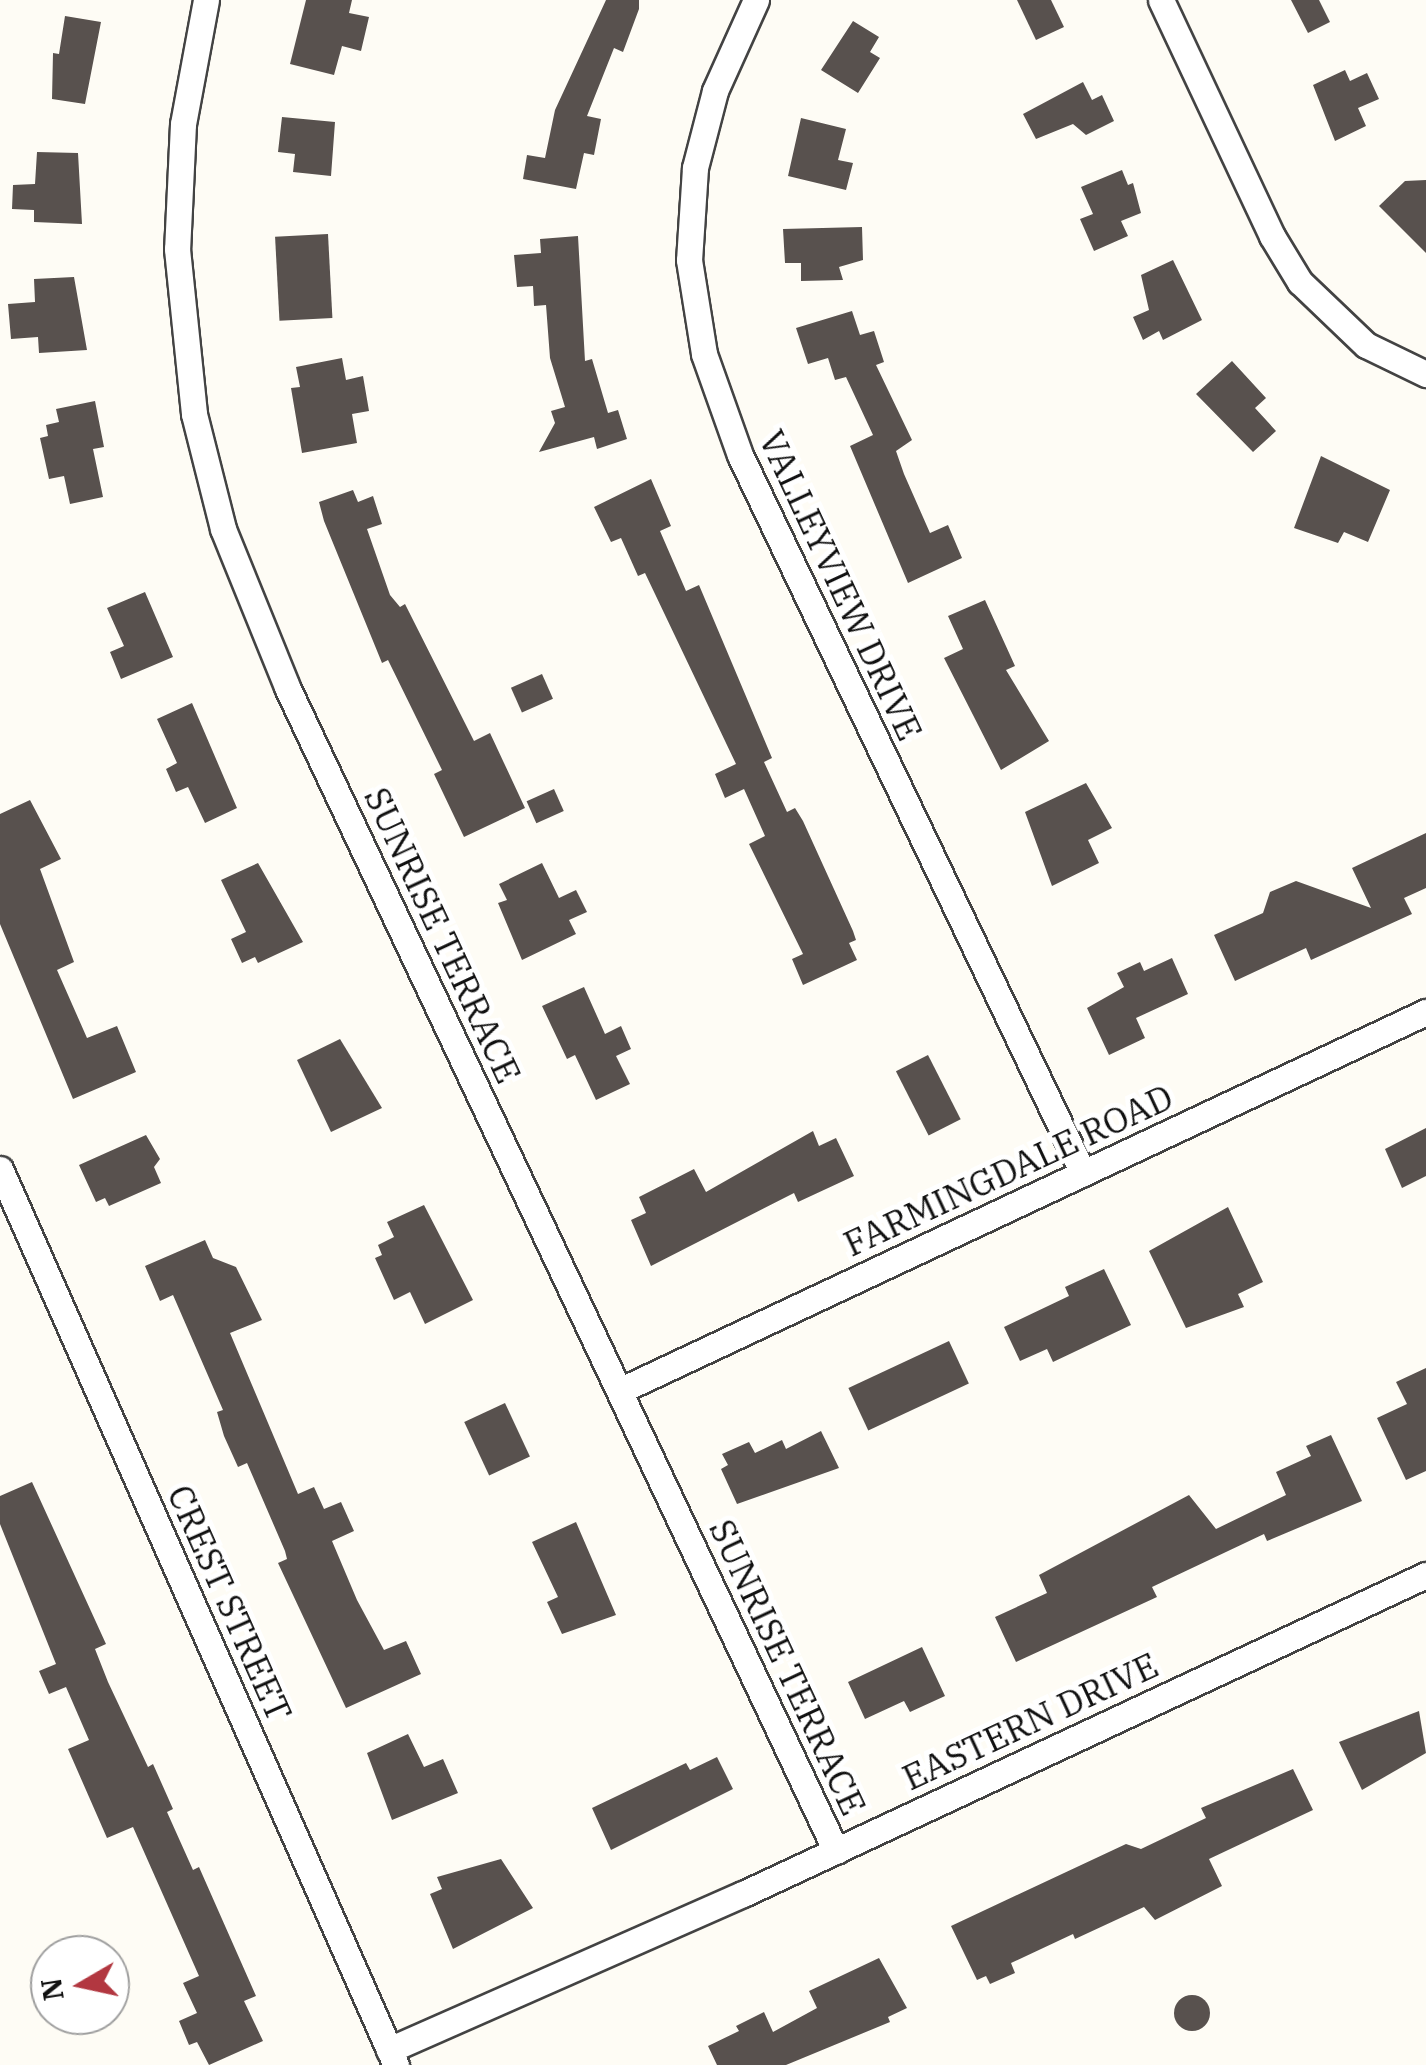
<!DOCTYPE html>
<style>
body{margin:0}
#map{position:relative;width:1426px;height:2065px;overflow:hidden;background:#fefcf5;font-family:"IBM Plex Serif",serif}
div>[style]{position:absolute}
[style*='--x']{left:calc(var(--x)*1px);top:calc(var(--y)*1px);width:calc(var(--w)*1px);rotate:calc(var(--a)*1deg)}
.building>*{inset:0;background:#58514e;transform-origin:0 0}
.round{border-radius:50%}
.roads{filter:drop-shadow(2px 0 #434343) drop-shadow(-2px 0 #434343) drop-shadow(0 2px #434343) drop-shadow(0 -2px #434343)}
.minor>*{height:25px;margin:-12.5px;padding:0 12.5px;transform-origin:12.5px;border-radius:12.5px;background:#fff}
span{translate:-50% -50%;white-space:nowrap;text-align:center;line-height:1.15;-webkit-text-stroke:10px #fff;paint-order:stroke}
.street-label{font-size:35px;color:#101010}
.north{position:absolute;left:30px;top:1935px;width:100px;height:100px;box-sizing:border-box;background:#fff;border:2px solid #9f9f9f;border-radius:50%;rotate:261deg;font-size:28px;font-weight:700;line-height:40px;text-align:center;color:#101010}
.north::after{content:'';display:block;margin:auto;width:35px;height:45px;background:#b23740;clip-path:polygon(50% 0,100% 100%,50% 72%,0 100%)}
</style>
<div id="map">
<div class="building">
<i style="clip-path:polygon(306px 0,352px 0,349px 13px,369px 17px,361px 51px,342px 46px,334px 75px,290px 64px)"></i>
<i style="clip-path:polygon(606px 0,639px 0,639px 9px,623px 52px,614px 48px,587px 116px,601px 119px,594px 155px,584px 153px,576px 189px,523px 179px,527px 155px,545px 158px,555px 110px)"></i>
<i style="clip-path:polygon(1017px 0,1051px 0,1064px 27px,1036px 40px)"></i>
<i style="clip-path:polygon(1291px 0,1319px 0,1330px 22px,1308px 33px)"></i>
<i style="clip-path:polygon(65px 16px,101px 22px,85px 104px,52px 99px,53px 53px,59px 54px)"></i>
<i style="clip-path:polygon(853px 21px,879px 37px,870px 52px,880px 58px,858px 93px,821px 70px)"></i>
<i style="clip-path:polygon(1345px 70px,1350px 81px,1367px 73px,1379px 99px,1358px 108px,1366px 126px,1335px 141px,1313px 85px)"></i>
<i style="clip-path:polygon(1083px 82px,1092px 100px,1102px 95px,1114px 121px,1086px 135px,1073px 124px,1036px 139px,1023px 114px)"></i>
<i style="clip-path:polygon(282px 117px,335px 122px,331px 176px,293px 172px,295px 154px,278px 152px)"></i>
<i style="clip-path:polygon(801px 118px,846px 129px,838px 160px,853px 163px,846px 190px,788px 176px)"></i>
<i style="clip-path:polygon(37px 152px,78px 153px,82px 224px,34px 222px,34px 210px,12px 209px,13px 185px,35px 184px)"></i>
<i style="clip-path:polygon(1122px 170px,1128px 185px,1133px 183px,1141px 213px,1121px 221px,1128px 236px,1094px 251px,1080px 219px,1093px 214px,1081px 187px)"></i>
<i style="clip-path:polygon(1426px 180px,1426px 253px,1379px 206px,1405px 181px)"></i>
<i style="clip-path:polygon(862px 227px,863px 260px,839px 267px,843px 280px,801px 281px,801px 263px,785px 263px,783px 229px)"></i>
<i style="left:328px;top:234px;width:84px;height:53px;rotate:87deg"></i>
<i style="clip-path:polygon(578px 236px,585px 361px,592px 359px,608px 413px,618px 410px,627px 439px,597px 449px,594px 437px,539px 452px,555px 423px,551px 411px,565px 407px,550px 358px,546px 305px,534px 306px,533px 286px,517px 287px,514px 255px,541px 253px,540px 239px)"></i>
<i style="clip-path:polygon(1173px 260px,1202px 320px,1163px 340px,1159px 331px,1143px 340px,1133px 317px,1149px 310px,1141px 275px)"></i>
<i style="clip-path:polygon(74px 277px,87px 350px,39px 353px,38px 337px,11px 339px,8px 304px,35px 302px,34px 279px)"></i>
<i style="clip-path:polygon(852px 311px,860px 335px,874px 331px,884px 362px,876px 365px,912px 440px,896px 451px,904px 474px,930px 533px,948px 525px,962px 558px,908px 583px,850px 446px,873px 435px,846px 377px,835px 380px,828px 358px,808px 364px,796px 328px)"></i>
<i style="clip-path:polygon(342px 358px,346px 380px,363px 376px,369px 411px,352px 414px,357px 443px,302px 453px,291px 388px,300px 387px,296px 367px)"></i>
<i style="clip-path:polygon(1232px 361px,1266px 398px,1255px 408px,1276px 431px,1253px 452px,1196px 394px)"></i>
<i style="clip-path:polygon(95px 401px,104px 447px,93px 449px,103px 497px,70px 504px,64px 476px,49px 479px,40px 438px,48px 436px,46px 425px,59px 422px,56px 409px)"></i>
<i style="clip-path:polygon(1321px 456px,1390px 490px,1368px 542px,1344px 532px,1338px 543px,1294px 528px)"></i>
<i style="clip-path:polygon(651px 479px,671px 526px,660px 531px,686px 591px,699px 585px,772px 758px,764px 762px,787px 812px,795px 808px,803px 821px,853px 931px,856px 940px,849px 943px,857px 960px,803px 985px,792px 959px,803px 954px,749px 844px,765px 836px,744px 789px,725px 798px,715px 774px,736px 764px,645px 573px,638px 576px,621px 538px,611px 542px,594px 507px)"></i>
<i style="clip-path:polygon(353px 490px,358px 502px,373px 496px,382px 524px,367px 529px,390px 595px,400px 607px,405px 604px,474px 741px,490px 733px,525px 808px,464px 837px,434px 774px,442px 770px,388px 660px,382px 663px,324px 521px,319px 502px)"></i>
<i style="clip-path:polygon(145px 592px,173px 657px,121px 679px,110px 652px,124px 646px,107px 608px)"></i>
<i style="clip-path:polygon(985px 600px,1015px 666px,1006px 670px,1049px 741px,1001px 770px,944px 658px,963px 649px,948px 616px)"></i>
<i style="left:542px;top:674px;width:27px;height:34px;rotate:66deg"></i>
<i style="clip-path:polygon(192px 703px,237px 808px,205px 823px,188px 787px,176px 792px,166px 769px,177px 763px,157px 719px)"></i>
<i style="clip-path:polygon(1086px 783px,1112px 828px,1088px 840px,1099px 863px,1052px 886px,1025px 812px)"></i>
<i style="left:554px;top:789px;width:24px;height:30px;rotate:66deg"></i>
<i style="clip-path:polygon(30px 800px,61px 859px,40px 869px,74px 962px,57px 970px,87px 1038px,117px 1026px,136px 1072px,73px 1099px,0 924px,0 814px)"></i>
<i style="clip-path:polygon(1426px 833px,1426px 888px,1404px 898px,1412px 914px,1311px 960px,1306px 948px,1235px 981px,1214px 935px,1263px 913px,1270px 892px,1296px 881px,1371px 908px,1352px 868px)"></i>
<i style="clip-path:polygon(258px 863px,303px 942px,258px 963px,255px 957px,242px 963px,231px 939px,246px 932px,221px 880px)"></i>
<i style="clip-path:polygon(542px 863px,559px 898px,576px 890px,587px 912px,569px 920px,576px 934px,522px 960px,498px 903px,507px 900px,499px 884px)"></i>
<i style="clip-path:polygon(1172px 958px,1188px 994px,1136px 1018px,1145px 1038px,1109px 1055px,1087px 1008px,1124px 987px,1117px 973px,1140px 962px,1144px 971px)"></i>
<i style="clip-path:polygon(584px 987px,605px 1034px,621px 1026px,631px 1049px,616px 1056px,630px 1084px,596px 1100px,575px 1055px,567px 1059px,542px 1006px)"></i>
<i style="clip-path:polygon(340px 1039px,382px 1108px,331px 1132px,297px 1060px)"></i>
<i style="left:928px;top:1055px;width:72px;height:36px;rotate:63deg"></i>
<i style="clip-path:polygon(1426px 1128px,1426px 1176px,1402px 1188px,1385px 1149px)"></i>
<i style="clip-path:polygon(813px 1131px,819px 1146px,836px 1138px,854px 1176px,798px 1202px,794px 1193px,651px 1266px,631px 1220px,646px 1213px,639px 1197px,694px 1169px,706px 1192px)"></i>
<i style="clip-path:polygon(146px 1135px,160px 1159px,154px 1167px,161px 1183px,109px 1206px,105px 1198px,96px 1202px,79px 1165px)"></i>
<i style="clip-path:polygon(424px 1205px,473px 1300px,425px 1324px,410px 1292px,394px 1300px,375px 1258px,382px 1255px,378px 1245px,394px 1237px,387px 1222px)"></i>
<i style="clip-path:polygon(1228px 1207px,1263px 1282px,1238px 1294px,1244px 1307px,1186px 1328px,1149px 1251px)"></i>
<i style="clip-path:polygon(205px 1240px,213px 1258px,236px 1267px,262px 1320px,230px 1333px,298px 1494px,314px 1487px,324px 1509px,341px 1502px,354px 1531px,332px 1541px,357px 1600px,384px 1650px,406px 1641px,421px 1674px,346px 1708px,278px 1563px,287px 1559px,285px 1551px,247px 1463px,238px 1467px,224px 1436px,217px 1412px,223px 1410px,173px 1295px,160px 1301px,145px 1266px)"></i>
<i style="clip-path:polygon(1104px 1269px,1131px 1325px,1053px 1362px,1047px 1349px,1020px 1361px,1004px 1327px,1069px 1296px,1065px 1287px)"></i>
<i style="left:949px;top:1341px;width:47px;height:111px;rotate:65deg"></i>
<i style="clip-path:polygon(1426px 1368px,1426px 1471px,1406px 1480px,1377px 1418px,1407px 1404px,1396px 1382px)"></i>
<i style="left:505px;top:1403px;width:59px;height:45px;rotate:65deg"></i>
<i style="clip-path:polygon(821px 1431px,839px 1468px,737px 1504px,721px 1469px,728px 1465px,722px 1454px,749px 1442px,755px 1453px,782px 1440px,786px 1449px)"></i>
<i style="clip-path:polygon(1331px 1435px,1362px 1501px,1267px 1541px,1264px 1534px,1152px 1587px,1157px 1597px,1016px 1662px,995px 1617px,1047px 1593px,1039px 1575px,1189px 1495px,1216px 1529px,1286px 1495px,1276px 1472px,1311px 1456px,1306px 1446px)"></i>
<i style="clip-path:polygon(32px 1482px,106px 1644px,95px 1649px,108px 1682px,148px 1767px,153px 1764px,173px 1809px,167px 1812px,193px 1870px,199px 1867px,256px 1996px,244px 2001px,263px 2041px,209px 2065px,197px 2042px,189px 2045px,179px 2021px,197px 2013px,183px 1983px,199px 1976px,133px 1827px,107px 1838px,68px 1749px,89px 1740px,66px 1687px,49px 1694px,39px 1671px,56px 1664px,0 1524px,0 1496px)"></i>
<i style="clip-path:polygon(576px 1522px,616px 1615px,562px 1634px,547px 1602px,558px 1597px,532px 1542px)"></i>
<i style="clip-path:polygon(922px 1647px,945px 1696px,910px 1712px,904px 1701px,865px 1719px,848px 1682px)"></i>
<i style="clip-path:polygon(1419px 1711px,1426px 1753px,1362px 1790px,1339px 1742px)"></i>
<i style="clip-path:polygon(408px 1734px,424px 1767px,443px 1759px,458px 1793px,392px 1820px,367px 1753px)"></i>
<i style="clip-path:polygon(717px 1757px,733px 1789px,611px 1850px,592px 1808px,686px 1763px,690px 1770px)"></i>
<i style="clip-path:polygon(1293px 1769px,1313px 1810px,1209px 1859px,1222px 1886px,1155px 1920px,1144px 1907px,1075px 1939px,1073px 1934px,1011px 1963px,1015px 1973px,990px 1984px,986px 1976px,977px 1980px,951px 1926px,1126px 1844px,1141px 1849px,1206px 1818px,1201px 1808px)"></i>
<i style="clip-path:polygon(501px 1859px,533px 1908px,453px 1949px,430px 1894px,442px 1889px,437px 1877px)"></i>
<i style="clip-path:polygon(879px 1958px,907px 2008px,888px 2017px,890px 2022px,786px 2065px,717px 2065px,708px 2046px,739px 2031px,736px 2026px,764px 2012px,773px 2032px,817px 2008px,809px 1991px)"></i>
<i class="round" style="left:1174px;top:1995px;width:36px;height:36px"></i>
</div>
<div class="roads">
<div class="minor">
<i style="--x:206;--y:0;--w:126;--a:100.5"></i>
<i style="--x:183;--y:124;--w:125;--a:92.7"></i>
<i style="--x:177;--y:249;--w:166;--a:84.1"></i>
<i style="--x:194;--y:414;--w:119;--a:75.8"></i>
<i style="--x:223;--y:529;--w:170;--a:67.9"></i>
<i style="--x:287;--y:687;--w:1287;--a:64.75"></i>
<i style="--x:756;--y:0;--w:100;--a:114.3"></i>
<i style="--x:715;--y:91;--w:80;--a:104.6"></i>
<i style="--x:695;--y:168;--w:92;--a:93.7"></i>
<i style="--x:689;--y:260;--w:95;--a:80.9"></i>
<i style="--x:704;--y:354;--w:107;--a:70.4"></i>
<i style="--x:740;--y:455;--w:796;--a:64.47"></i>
<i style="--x:1161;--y:0;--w:261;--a:64.8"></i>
<i style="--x:1272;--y:236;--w:54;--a:58.7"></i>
<i style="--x:1300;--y:282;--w:91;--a:43.7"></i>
<i style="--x:1366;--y:345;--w:67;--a:25.8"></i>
<i style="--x:0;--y:1169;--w:980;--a:66.16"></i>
<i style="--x:619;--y:1391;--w:892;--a:-25.16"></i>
<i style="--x:389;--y:2050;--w:387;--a:-23.8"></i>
<i style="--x:743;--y:1894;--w:754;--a:-25.04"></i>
</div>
</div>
<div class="street-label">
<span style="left:841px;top:585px;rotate:65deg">VALLEYVIEW DRIVE</span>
<span style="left:443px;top:935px;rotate:65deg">SUNRISE TERRACE</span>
<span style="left:1008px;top:1170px;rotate:-25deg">FARMINGDALE ROAD</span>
<span style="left:230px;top:1603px;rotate:66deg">CREST STREET</span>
<span style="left:788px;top:1667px;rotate:65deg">SUNRISE TERRACE</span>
<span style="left:1030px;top:1721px;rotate:-25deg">EASTERN DRIVE</span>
</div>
<div class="north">N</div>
</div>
